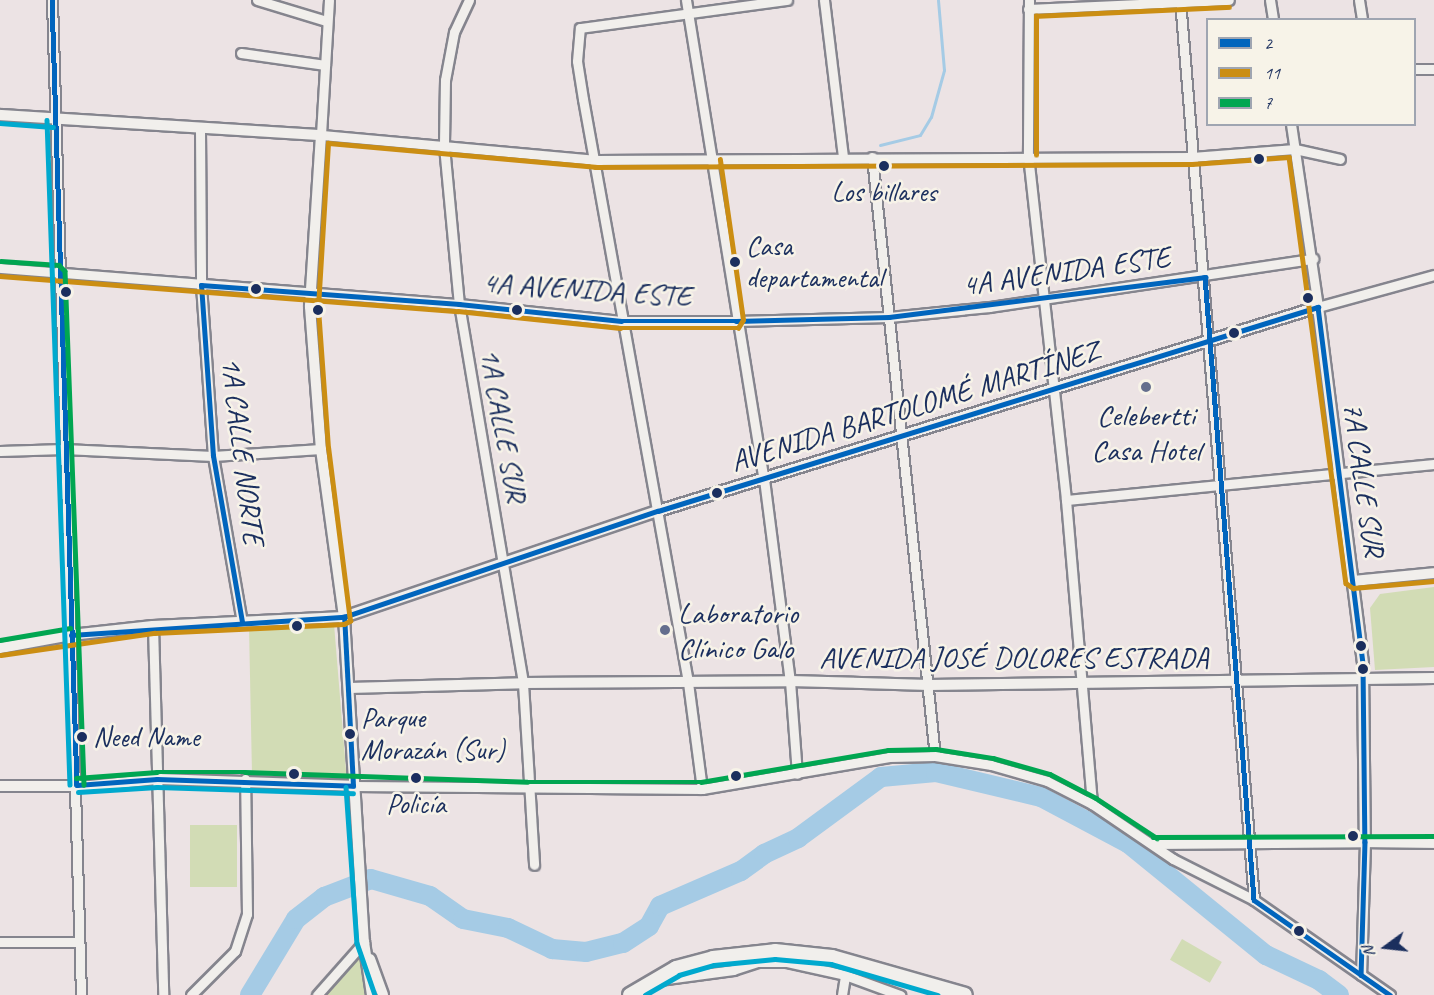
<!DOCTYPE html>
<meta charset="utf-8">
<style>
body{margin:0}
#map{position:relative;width:1434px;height:995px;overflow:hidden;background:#ece3e4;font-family:Caveat,sans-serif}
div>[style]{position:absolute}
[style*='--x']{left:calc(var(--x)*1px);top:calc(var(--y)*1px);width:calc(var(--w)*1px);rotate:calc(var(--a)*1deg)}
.green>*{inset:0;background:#d2dcb5;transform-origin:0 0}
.stream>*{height:3px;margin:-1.5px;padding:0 1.5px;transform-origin:1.5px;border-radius:1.5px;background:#a5cbe5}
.river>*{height:20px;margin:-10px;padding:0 10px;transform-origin:10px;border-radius:10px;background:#a5cbe5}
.roads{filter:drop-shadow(2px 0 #85858e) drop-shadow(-2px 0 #85858e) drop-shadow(0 2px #85858e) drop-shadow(0 -2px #85858e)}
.minor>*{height:9px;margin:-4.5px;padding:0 4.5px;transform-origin:4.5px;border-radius:4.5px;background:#f1efec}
.tertiary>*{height:10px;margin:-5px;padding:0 5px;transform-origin:5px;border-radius:5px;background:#f1efec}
.primary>*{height:14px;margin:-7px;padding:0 7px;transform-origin:7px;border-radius:7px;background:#f1efec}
.bus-1>*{height:4.5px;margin:-2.25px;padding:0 2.25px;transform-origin:2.25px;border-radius:2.25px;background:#0065bd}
.bus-2>*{height:4.5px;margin:-2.25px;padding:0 2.25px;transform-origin:2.25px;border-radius:2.25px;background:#cb8e13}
.bus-3>*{height:4.5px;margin:-2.25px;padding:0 2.25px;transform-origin:2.25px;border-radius:2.25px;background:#00a651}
.bus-4>*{height:4.5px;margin:-2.25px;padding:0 2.25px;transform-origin:2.25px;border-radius:2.25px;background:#00a9ce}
.dots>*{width:16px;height:16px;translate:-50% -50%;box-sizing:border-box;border:3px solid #f7f3e8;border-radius:50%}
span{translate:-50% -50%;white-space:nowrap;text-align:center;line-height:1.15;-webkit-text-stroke:5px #f7f3e8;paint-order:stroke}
.bus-label{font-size:28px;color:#1b2f5e}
.left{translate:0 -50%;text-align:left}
.street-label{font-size:30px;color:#1b2f5e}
.poi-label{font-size:30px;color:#1b2f5e}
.legend{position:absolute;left:1206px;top:18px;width:210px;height:108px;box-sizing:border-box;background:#f7f3e8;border:2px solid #9fa5b1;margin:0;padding:8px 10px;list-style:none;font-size:18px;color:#1b2f5e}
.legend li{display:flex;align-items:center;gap:12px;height:30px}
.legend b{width:30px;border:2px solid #9fa5b1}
.north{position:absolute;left:1356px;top:917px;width:60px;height:60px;-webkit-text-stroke:4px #f7f3e8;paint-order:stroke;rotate:255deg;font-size:16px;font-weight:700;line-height:24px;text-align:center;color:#1b2f5e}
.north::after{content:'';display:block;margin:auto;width:21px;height:27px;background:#1b2f5e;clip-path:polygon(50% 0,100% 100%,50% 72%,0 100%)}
</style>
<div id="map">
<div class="green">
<i style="clip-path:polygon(1434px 587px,1434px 667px,1375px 670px,1370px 608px,1380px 594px)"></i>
<i style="clip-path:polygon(334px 624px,347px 782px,252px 774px,249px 627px)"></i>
<i style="left:190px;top:825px;width:47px;height:62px"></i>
<i style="left:1182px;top:939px;width:46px;height:24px;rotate:30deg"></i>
<i style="clip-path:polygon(364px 942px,372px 995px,318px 995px)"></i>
</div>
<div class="stream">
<i style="--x:880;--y:145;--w:41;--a:-14"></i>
<i style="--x:920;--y:135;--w:21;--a:-59"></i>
<i style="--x:931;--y:117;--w:49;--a:-74.5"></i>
<i style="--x:944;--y:70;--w:70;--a:-94.9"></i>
<i style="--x:935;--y:764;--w:8;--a:83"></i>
</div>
<div class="river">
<i style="--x:250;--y:995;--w:89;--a:-58.8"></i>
<i style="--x:296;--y:919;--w:36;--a:-38"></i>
<i style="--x:324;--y:897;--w:50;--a:-21"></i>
<i style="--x:371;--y:879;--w:61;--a:16.1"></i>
<i style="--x:430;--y:896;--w:40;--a:34.9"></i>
<i style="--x:463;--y:919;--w:46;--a:11.3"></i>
<i style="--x:508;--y:928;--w:49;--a:25.5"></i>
<i style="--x:552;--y:949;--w:34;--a:5"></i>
<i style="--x:586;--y:952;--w:38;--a:-14"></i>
<i style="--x:623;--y:943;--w:31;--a:-33"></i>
<i style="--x:649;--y:926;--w:23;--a:-61"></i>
<i style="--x:660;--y:906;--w:88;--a:-23.4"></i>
<i style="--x:741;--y:871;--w:29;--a:-36"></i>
<i style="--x:764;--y:854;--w:38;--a:-25"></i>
<i style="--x:798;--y:838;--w:103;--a:-36.3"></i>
<i style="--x:881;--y:777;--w:55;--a:-5.2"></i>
<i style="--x:936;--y:772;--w:108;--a:13.4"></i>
<i style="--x:1041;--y:797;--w:98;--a:27.9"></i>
<i style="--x:1128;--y:843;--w:178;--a:39.1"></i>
<i style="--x:1266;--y:955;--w:59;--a:25.3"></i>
<i style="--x:1319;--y:980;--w:25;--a:37"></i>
</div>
<div class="roads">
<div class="minor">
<i style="--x:52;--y:0;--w:995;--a:88.33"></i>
<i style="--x:257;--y:0;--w:72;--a:16.9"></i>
<i style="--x:329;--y:0;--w:135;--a:93.4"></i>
<i style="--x:321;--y:135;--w:275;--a:5.2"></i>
<i style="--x:595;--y:160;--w:597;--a:-0.29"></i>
<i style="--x:1192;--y:157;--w:103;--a:-4.4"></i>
<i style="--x:1295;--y:149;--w:46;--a:12.5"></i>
<i style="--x:469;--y:0;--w:35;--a:115"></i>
<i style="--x:454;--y:32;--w:49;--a:100.6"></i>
<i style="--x:445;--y:80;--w:66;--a:90.9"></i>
<i style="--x:444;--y:146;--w:159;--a:84.6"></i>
<i style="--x:459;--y:304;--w:384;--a:80.4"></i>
<i style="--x:523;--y:683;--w:182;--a:86.5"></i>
<i style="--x:686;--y:0;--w:485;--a:80.8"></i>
<i style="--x:764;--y:479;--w:204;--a:82.7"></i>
<i style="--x:790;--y:681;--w:93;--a:85.7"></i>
<i style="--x:824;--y:0;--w:159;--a:83.1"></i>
<i style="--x:1029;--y:0;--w:155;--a:90.4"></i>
<i style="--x:1028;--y:155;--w:347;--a:83.7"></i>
<i style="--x:1066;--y:500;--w:305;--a:85.1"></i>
<i style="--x:1180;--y:0;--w:903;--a:85.3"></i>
<i style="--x:1270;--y:0;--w:20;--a:81"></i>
<i style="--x:1359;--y:0;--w:20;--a:81"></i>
<i style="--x:1028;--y:9;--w:201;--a:-2.6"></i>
<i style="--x:241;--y:53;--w:85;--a:8.1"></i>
<i style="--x:1414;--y:69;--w:20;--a:0"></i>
<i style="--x:1291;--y:124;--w:185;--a:81.6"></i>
<i style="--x:1318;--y:307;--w:120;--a:-15.4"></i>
<i style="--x:200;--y:130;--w:155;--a:89.6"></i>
<i style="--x:201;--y:285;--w:171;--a:86"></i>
<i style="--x:213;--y:456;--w:169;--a:80.1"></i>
<i style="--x:872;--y:157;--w:602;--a:84"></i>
<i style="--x:0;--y:268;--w:460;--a:4.5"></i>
<i style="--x:459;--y:304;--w:163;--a:6"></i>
<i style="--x:621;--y:321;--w:115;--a:0"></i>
<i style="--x:736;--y:321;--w:153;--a:-1.5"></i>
<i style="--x:889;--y:317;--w:101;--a:-5.7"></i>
<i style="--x:990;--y:307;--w:327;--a:-8.5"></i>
<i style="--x:0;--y:451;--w:64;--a:-1.8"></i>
<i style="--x:64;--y:449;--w:149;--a:2.7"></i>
<i style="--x:213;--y:456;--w:108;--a:-3.7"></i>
<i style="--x:1066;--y:500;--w:370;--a:-5.6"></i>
<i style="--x:153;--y:626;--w:369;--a:88.4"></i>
<i style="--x:353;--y:786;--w:349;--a:0.5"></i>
<i style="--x:702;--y:789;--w:190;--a:-9.7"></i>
<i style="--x:889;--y:757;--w:46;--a:-1.2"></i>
<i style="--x:935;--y:756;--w:57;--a:9.1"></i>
<i style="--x:991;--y:765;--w:58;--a:15.9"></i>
<i style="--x:1047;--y:781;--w:51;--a:27.1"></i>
<i style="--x:1092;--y:804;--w:98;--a:34.2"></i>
<i style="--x:1173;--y:859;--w:91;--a:26.8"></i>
<i style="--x:1254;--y:900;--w:166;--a:34.9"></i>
<i style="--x:702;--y:789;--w:108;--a:-97.5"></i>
<i style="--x:688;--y:682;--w:592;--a:-100.21"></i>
<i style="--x:583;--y:99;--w:38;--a:-99"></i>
<i style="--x:577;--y:61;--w:33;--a:-85"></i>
<i style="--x:580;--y:28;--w:209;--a:-7.7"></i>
<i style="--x:1153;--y:844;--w:212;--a:-0.5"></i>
<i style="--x:1365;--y:842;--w:133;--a:91.7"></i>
<i style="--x:0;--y:942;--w:79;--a:0"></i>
<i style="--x:659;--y:980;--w:75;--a:-7.7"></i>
<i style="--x:733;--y:970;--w:25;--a:-18"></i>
<i style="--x:757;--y:962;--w:30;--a:0"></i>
<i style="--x:787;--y:962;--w:59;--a:12.6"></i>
<i style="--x:845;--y:975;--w:59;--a:20"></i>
<i style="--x:191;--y:995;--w:62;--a:-45"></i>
<i style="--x:235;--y:951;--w:39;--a:-72"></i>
<i style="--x:247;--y:914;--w:135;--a:-90.8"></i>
<i style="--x:317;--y:995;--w:71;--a:-48.4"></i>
<i style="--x:842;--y:995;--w:20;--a:-81"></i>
</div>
<div class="tertiary">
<i style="--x:0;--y:115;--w:322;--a:3.6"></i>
<i style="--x:321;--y:135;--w:172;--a:93.7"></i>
<i style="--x:310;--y:307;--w:142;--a:85.6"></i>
<i style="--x:321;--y:449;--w:170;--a:82.2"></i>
<i style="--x:344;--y:617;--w:326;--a:86.5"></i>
<i style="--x:364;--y:942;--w:54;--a:81.4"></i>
<i style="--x:1353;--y:581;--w:81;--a:-5.6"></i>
<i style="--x:0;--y:648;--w:72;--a:-10.4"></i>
<i style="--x:71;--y:635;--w:82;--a:-6.3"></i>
<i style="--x:153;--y:626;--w:191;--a:-2.7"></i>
<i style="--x:344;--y:617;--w:331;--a:-18.7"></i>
<i style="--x:658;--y:511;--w:691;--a:-17.18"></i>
<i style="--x:1318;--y:307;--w:360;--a:82.8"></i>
<i style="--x:1363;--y:664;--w:178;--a:89.4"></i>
<i style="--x:1365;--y:842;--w:69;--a:0.8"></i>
<i style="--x:349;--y:688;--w:174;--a:-1.6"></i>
<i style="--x:523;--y:683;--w:267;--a:-0.4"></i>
<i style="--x:790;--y:681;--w:139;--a:1.6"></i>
<i style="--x:929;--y:685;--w:505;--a:-0.79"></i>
<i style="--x:0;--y:786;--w:90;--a:0"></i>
<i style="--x:90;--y:786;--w:67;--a:-6"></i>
<i style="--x:157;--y:779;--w:196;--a:2"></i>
<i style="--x:370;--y:959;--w:38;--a:70"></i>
</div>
<div class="primary">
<i style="--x:630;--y:995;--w:53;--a:-30.4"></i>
<i style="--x:676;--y:968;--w:38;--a:-15"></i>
<i style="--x:713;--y:958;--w:62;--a:-6.4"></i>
<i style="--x:775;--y:951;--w:57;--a:6"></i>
<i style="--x:832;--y:957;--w:138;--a:15.9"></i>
</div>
</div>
<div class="bus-1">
<i style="--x:52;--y:0;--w:785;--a:88.18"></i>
<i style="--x:77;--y:785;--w:80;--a:-4.3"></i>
<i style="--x:157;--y:779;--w:196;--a:2"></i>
<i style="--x:353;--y:786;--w:169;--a:-93"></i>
<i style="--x:242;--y:622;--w:169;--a:-99.9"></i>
<i style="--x:213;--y:456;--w:171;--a:-94"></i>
<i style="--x:201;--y:285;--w:259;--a:4.2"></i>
<i style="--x:459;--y:304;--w:163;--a:6"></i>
<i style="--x:621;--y:321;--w:115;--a:0"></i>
<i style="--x:736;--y:321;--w:153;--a:-1.5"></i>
<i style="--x:889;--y:317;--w:319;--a:-7.2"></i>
<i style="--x:1205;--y:277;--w:625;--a:85.5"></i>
<i style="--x:1254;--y:900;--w:166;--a:34.9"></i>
<i style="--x:71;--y:635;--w:274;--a:-3.8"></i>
<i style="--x:344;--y:617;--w:331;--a:-18.7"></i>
<i style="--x:658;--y:511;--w:691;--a:-17.18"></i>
<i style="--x:1318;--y:307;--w:360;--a:82.8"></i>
<i style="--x:1363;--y:664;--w:178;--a:89.4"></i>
<i style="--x:1365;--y:842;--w:133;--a:91.7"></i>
</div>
<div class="bus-2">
<i style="--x:1036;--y:155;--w:139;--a:-90"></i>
<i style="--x:1036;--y:16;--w:193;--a:-2.7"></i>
<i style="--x:0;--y:276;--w:459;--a:4.4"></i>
<i style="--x:458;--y:311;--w:163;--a:6"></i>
<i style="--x:620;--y:328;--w:118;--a:0"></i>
<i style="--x:738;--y:328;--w:9;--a:-58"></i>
<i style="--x:743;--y:320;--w:162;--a:-98.2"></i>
<i style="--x:1;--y:655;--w:155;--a:-8.2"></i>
<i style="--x:154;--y:633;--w:190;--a:-2.7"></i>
<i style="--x:344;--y:624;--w:7;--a:-27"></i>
<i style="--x:350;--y:621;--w:174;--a:-97.2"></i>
<i style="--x:328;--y:448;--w:141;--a:-94.1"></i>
<i style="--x:318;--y:307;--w:164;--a:-86.5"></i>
<i style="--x:328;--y:143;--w:268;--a:5.1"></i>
<i style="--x:595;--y:167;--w:597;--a:-0.29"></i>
<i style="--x:1192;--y:164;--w:97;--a:-4.1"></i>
<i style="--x:1289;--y:157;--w:430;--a:82.4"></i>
<i style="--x:1346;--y:583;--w:9;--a:36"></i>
<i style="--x:1353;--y:588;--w:81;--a:-4.9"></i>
</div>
<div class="bus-3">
<i style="--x:1;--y:261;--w:58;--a:3.9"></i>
<i style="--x:59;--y:265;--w:8;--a:45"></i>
<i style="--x:65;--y:271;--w:514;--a:87.88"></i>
<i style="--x:0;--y:640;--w:71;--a:-9.7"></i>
<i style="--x:76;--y:778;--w:81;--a:-4.2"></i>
<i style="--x:157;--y:772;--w:88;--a:0"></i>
<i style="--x:245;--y:772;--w:282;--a:2"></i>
<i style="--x:527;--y:782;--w:174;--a:0"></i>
<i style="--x:701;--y:782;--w:190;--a:-9.7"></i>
<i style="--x:888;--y:750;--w:48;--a:-1.2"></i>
<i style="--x:936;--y:749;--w:58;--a:9"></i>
<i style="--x:993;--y:758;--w:59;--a:15.7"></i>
<i style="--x:1050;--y:774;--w:52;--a:27.6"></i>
<i style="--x:1096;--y:798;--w:73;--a:33.3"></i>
<i style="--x:1153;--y:837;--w:281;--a:-0.2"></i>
</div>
<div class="bus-4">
<i style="--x:47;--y:120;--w:665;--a:88.02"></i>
<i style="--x:0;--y:123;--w:53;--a:4.3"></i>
<i style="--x:346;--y:787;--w:156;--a:86"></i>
<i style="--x:357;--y:943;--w:55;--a:70.9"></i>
<i style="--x:78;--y:792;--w:79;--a:-3.6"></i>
<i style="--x:157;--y:787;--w:196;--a:1.8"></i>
<i style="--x:645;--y:995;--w:39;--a:-30"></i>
<i style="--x:679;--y:975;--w:36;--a:-16"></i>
<i style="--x:714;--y:965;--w:61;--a:-5.6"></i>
<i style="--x:775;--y:959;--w:56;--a:5.1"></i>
<i style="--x:831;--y:964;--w:111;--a:16.2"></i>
</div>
<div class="dots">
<i style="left:1259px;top:159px;background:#1b2f5e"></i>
<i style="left:884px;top:166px;background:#1b2f5e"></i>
<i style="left:735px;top:262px;background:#1b2f5e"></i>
<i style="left:256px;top:289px;background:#1b2f5e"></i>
<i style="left:66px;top:292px;background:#1b2f5e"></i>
<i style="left:1308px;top:298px;background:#1b2f5e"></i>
<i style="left:318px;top:310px;background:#1b2f5e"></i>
<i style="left:517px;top:310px;background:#1b2f5e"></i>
<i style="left:1234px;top:333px;background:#1b2f5e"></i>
<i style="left:1146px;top:387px;background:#646e8d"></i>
<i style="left:717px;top:493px;background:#1b2f5e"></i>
<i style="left:297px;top:626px;background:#1b2f5e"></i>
<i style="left:665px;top:630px;background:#646e8d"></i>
<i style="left:1361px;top:646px;background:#1b2f5e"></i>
<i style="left:1363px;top:669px;background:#1b2f5e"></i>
<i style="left:350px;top:734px;background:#1b2f5e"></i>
<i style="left:82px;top:737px;background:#1b2f5e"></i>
<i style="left:294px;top:774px;background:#1b2f5e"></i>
<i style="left:736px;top:776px;background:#1b2f5e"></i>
<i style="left:416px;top:778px;background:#1b2f5e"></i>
<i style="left:1353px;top:836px;background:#1b2f5e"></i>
<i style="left:1299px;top:931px;background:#1b2f5e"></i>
</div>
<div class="bus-label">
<span style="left:884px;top:192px">Los billares</span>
<span class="left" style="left:746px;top:262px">Casa<br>departamental</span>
<span class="left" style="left:361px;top:734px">Parque<br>Morazán (Sur)</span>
<span class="left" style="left:93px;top:737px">Need Name</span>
<span style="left:416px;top:804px">Policía</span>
</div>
<div class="street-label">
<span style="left:1066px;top:271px;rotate:-8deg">4A AVENIDA ESTE</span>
<span style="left:587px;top:289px;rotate:4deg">4A AVENIDA ESTE</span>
<span style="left:915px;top:406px;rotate:-17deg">AVENIDA BARTOLOMÉ MARTÍNEZ</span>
<span style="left:504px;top:425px;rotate:80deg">1A CALLE SUR</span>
<span style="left:243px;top:451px;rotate:83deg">1A CALLE NORTE</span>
<span style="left:1364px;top:479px;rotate:82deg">7A CALLE SUR</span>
<span style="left:1014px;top:657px">AVENIDA JOSÉ DOLORES ESTRADA</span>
</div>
<div class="poi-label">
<span style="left:1146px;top:432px">Celebertti<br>Casa Hotel</span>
<span class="left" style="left:678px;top:630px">Laboratorio<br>Clínico Galo</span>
</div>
<ul class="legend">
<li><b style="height:8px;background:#0065bd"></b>2</li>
<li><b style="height:8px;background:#cb8e13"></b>11</li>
<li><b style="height:8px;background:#00a651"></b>7</li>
</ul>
<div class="north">N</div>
</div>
